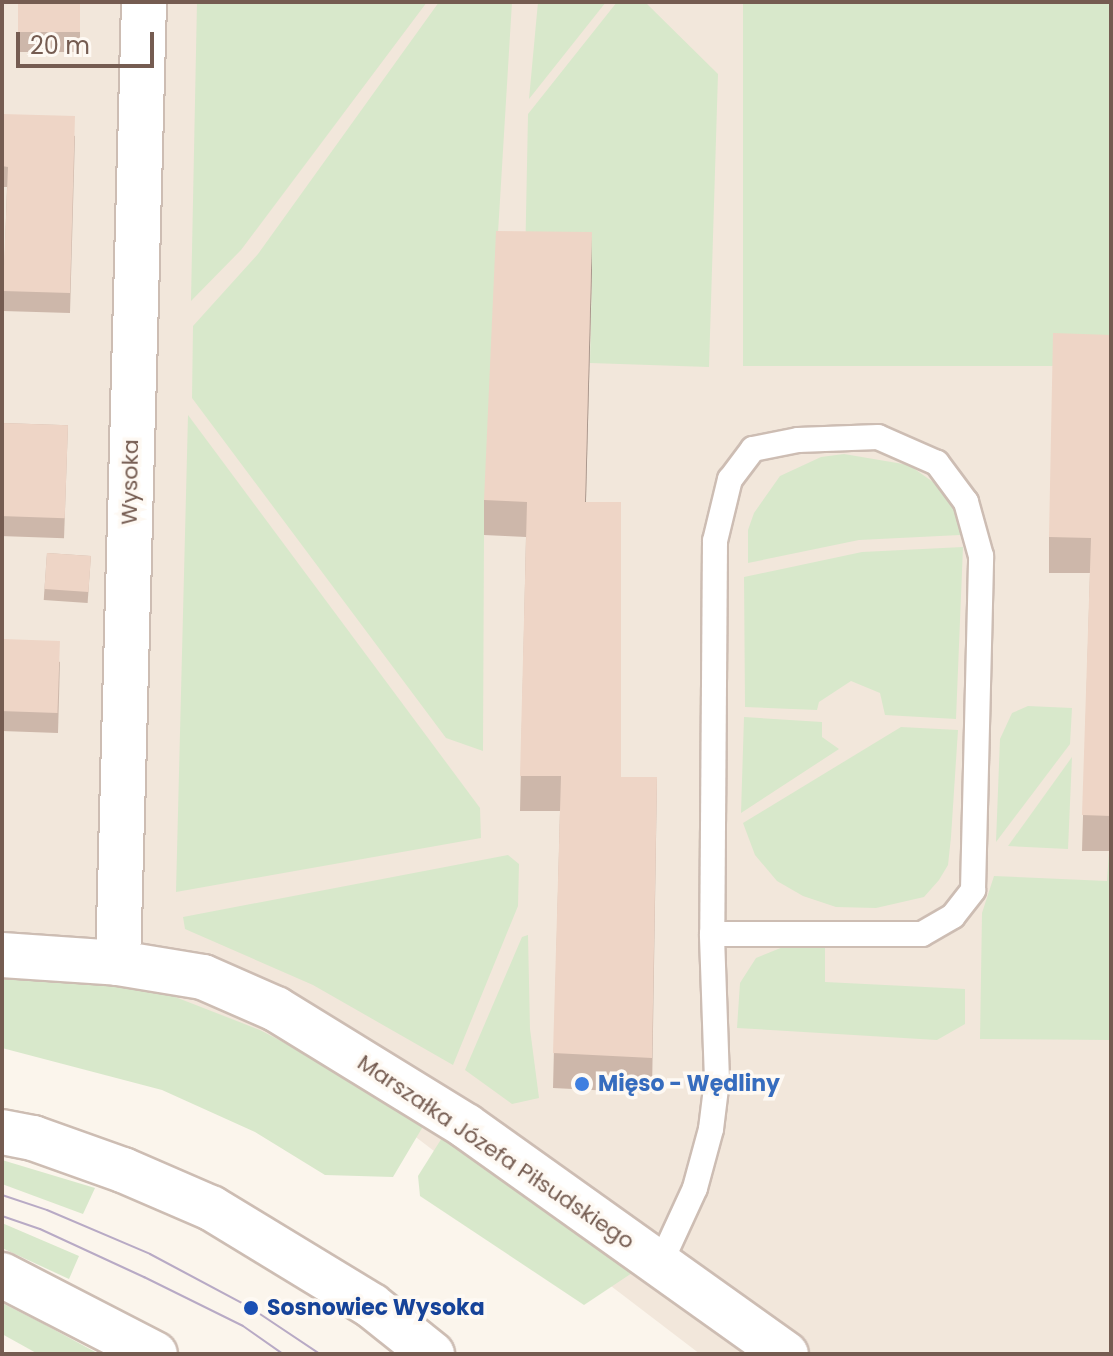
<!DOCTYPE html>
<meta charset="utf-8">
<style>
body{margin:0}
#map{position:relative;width:1113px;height:1356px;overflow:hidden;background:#fbf5ec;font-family:Poppins,sans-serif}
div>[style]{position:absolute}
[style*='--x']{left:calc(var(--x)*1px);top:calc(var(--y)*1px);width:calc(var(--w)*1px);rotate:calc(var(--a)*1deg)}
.residential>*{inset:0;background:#f2e7db}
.green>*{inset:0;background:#d8e8cb;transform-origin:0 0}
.roads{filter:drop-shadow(2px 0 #cdbdb3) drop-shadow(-2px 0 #cdbdb3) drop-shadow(0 2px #cdbdb3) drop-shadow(0 -2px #cdbdb3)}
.service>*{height:24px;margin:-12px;padding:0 12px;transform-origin:12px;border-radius:12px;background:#fff}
.minor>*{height:44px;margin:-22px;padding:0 22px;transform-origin:22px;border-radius:22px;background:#fff}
.secondary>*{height:44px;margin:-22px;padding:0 22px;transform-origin:22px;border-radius:22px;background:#fff}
.tram>*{height:2px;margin:-1px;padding:0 1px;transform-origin:1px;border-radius:1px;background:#b8aac5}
.wall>*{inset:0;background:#cdb7aa;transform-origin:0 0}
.shaded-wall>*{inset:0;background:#a7958b}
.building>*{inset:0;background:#eed5c6;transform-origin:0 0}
.dots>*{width:22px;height:22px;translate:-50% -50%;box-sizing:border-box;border:4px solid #fef9f3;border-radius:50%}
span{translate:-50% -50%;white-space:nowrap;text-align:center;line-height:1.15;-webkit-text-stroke:7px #fef9f3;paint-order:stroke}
.street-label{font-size:22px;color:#755c51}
.shop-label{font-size:22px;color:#366cbe;font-weight:700}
.left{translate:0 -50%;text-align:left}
.transit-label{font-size:22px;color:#164399;font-weight:700}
.frame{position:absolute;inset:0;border:4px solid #755c51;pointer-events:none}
.scale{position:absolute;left:16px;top:32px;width:138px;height:36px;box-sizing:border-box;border:4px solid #755c51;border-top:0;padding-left:10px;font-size:24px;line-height:28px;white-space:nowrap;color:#755c51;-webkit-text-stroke:6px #fef9f3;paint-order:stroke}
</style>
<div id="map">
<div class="residential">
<i style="clip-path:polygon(2px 2px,1081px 2px,1111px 67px,1111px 1354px,700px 1354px,345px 1083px,2px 994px)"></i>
</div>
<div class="green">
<i style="clip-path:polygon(197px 2px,427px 2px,241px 250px,191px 301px)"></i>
<i style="clip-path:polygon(439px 2px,512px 2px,496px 266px,484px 535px,483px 751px,446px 738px,192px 398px,193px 326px,258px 254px)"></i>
<i style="clip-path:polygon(538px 2px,606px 2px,529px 99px)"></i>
<i style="clip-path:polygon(617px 2px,645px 2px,718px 74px,709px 367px,590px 363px,592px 268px,525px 266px,528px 114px)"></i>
<i style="left:743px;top:2px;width:368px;height:364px"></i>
<i style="clip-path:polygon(188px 415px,480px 808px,481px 838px,176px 892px)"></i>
<i style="clip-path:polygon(844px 454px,909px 465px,933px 482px,952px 504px,960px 523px,960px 535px,859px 540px,748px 563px,748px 530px,754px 513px,780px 476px,821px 457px)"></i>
<i style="clip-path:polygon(963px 547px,956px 719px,885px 715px,880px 693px,851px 681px,819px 702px,817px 710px,745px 707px,744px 577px,862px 552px)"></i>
<i style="clip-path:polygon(1028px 706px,1072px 708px,1070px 744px,996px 842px,1000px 739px,1012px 713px)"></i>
<i style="clip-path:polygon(744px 717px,822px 722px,822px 737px,839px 749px,741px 813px)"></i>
<i style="clip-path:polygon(901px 727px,958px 730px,951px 837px,948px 865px,939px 880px,924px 897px,876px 908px,836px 907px,803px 896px,777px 881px,755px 855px,743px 823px)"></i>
<i style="clip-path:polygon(1072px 757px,1068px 849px,1008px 846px)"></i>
<i style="clip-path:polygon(1109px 851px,1111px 1040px,980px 1039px,982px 913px,994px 876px,1107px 881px)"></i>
<i style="clip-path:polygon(508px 855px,519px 864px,518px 906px,453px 1065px,313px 985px,185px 929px,183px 917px)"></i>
<i style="clip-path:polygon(528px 935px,530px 1029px,539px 1098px,512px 1104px,465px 1070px,522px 937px)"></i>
<i style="clip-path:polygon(825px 946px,825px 982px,965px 989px,965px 1024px,937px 1040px,737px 1028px,740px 983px,756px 958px,783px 947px)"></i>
<i style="clip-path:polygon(2px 973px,147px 986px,260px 1030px,428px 1118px,393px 1177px,325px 1175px,255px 1132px,162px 1090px,2px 1048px)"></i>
<i style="clip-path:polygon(445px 1133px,641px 1267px,584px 1305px,420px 1196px,418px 1176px)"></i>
<i style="clip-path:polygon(2px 1160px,95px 1188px,83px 1214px,2px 1184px)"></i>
<i style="clip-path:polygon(2px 1223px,79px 1256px,69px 1279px,2px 1248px)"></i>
<i style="clip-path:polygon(2px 1303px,40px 1322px,99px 1354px,38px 1354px,2px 1334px)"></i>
</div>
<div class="roads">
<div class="service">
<i style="--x:661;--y:1262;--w:81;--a:-65.3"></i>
<i style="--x:695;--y:1188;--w:61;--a:-74.8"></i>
<i style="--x:711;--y:1129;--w:49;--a:-83"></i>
<i style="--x:717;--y:1080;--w:146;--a:-92"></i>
<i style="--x:712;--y:934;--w:210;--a:0"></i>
<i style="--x:922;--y:934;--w:36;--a:-30"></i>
<i style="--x:953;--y:916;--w:33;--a:-52"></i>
<i style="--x:973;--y:890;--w:334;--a:-88.6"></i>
<i style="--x:981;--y:556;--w:56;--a:-105.5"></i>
<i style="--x:966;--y:502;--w:49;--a:-126.6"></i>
<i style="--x:937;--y:463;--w:64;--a:-156.2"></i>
<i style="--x:878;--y:437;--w:80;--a:177.9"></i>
<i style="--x:798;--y:440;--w:46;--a:168.7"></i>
<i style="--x:753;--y:449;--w:38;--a:127"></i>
<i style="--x:730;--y:479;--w:64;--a:103.6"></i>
<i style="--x:715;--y:541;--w:393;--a:90.4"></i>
</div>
<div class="minor">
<i style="--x:2;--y:955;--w:116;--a:3.9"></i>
<i style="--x:118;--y:963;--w:86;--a:9.4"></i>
<i style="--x:203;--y:977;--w:80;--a:23.7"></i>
<i style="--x:276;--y:1009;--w:223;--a:31.6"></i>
<i style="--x:466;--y:1126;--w:393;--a:35.5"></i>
<i style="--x:118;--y:963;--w:961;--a:-88.45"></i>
</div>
<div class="secondary">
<i style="--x:2;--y:1132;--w:32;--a:11"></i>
<i style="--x:33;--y:1138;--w:96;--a:19.6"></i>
<i style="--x:123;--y:1170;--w:96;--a:23.4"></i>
<i style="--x:211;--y:1208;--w:188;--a:31.3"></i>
<i style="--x:372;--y:1306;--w:77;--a:38.7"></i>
<i style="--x:2;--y:1275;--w:172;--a:27.3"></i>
</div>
</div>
<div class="tram">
<i style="--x:2;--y:1195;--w:47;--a:18.4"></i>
<i style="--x:47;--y:1210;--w:112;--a:23.1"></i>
<i style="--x:150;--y:1254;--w:115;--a:28.1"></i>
<i style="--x:251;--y:1308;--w:83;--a:33.7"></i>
<i style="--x:2;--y:1216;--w:40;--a:18.9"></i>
<i style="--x:40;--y:1229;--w:115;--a:24.8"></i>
<i style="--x:144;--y:1277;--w:110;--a:26.3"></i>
<i style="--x:243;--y:1326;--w:49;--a:35"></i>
</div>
<div class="wall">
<i style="left:18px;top:2px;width:62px;height:50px"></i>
<i style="clip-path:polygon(2px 114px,75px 136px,70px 313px,3px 311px,7px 187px,2px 187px)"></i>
<i style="clip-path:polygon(592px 268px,586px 502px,621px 777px,657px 777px,652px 1093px,553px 1088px,560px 811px,520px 811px,526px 537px,484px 535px,484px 500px)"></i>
<i style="clip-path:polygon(1111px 335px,1111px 851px,1082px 851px,1090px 573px,1049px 573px,1049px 537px)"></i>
<i style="left:2px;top:423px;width:66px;height:113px;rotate:2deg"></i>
<i style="left:47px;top:553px;width:44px;height:47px;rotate:4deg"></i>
<i style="clip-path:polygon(2px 639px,60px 662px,58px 733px,2px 731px)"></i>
</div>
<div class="shaded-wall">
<i style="clip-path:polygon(592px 232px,592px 268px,585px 537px,585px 502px)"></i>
</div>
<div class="building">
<i style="left:18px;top:2px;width:62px;height:30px"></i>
<i style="clip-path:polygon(2px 114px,75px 116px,70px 293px,3px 291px,8px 167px,2px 166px)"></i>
<i style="clip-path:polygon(496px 231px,592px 232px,585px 502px,621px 502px,621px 777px,657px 777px,652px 1058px,553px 1053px,561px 776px,520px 776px,527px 502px,484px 500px)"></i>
<i style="clip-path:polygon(1053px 333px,1111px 335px,1111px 816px,1082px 815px,1091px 538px,1049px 537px)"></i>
<i style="left:2px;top:423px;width:66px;height:93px;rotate:2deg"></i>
<i style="left:47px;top:553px;width:44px;height:36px;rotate:4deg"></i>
<i style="left:2px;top:639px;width:58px;height:72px;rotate:2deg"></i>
</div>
<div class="dots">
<i style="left:582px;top:1084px;background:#3f7fe0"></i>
<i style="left:251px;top:1308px;background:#1a4fb4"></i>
</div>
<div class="street-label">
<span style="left:130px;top:482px;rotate:-89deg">Wysoka</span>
<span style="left:496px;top:1152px;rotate:34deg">Marszałka Józefa Piłsudskiego</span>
</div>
<div class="shop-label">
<span class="left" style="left:598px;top:1084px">Mięso - Wędliny</span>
</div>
<div class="transit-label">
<span class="left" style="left:267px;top:1308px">Sosnowiec Wysoka</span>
</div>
<div class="frame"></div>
<div class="scale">20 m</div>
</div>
